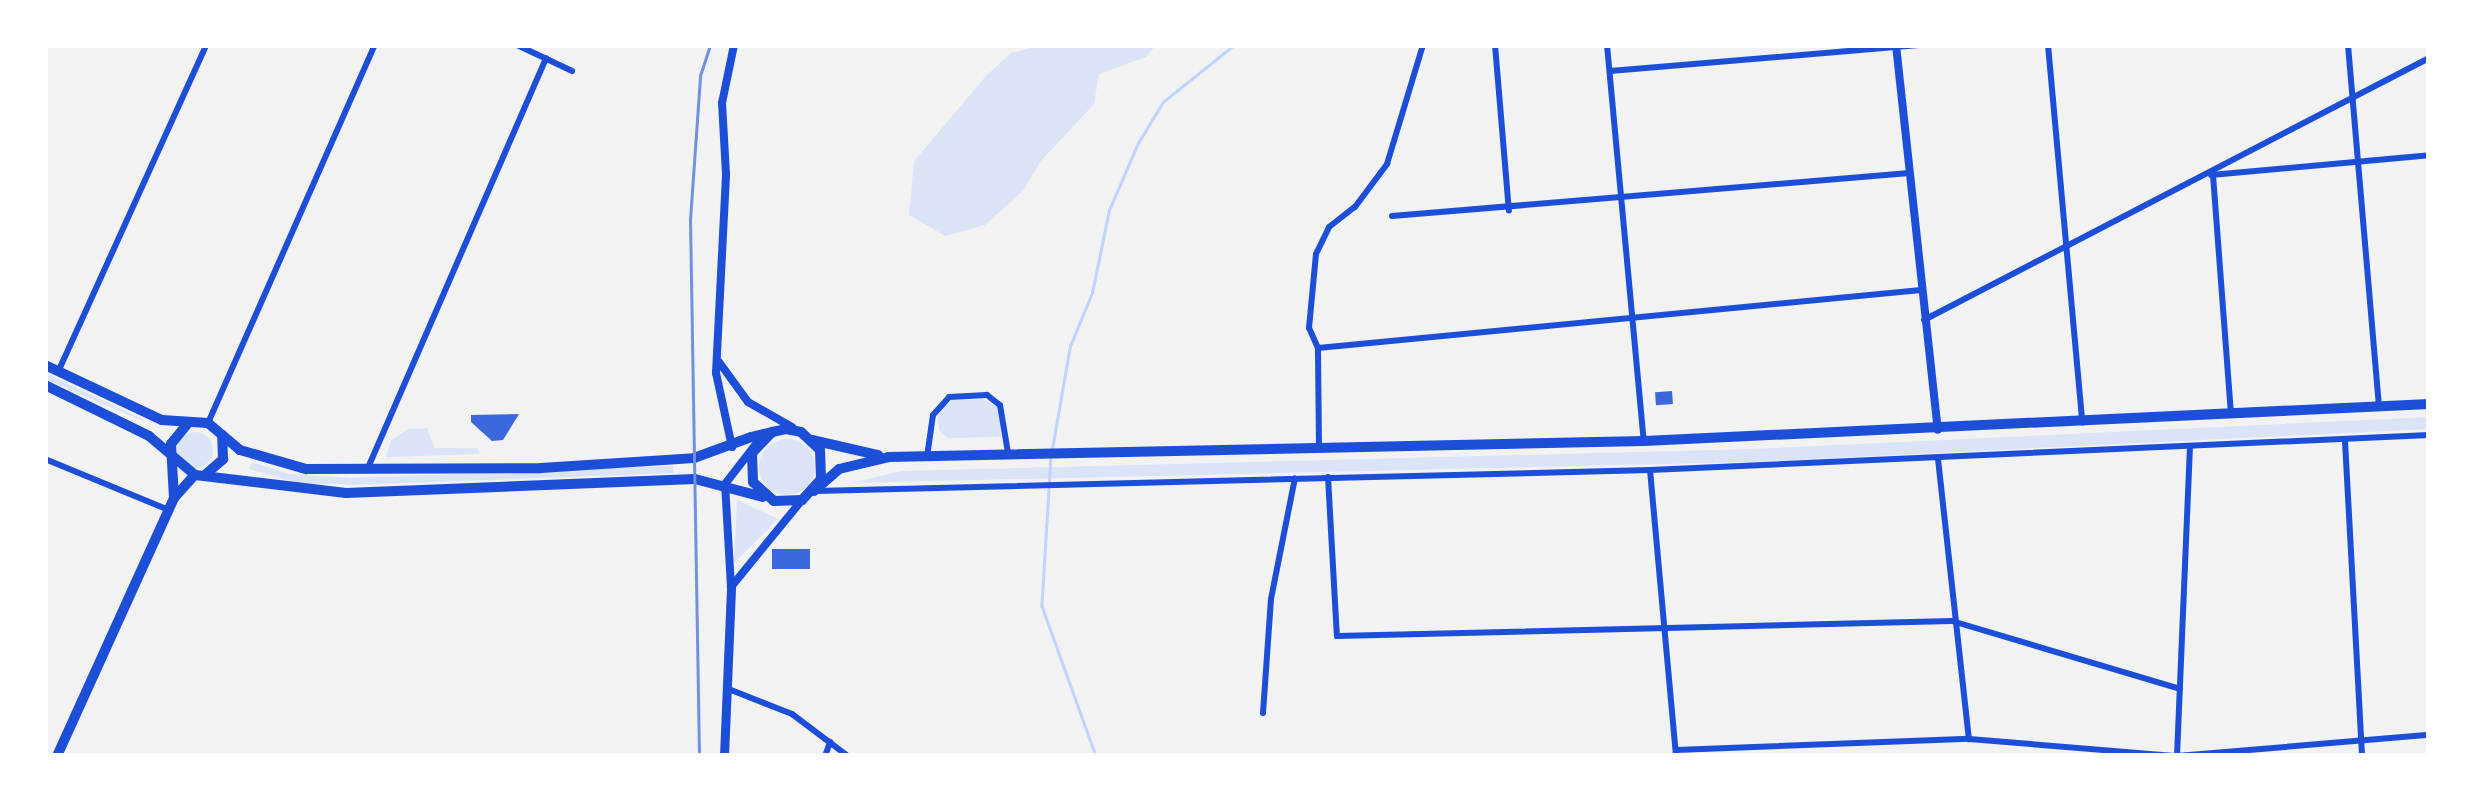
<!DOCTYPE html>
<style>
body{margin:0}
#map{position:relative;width:2474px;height:801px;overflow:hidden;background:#f2f2f2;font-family:"Alegreya Sans",sans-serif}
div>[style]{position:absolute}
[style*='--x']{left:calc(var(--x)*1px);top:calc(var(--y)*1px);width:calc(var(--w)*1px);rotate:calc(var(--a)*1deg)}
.green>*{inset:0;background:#dbe4f7}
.round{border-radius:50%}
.stream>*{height:2.5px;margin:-1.25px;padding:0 1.25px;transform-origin:1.25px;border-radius:1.25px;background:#bfd3fe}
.building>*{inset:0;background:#3d67dc;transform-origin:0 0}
.minor>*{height:6px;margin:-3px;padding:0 3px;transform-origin:3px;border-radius:3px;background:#1d4ed8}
.tertiary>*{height:8px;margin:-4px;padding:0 4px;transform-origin:4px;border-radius:4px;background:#1d4ed8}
.secondary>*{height:9px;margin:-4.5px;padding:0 4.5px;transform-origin:4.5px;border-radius:4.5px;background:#1d4ed8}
.primary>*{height:10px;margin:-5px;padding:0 5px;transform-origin:5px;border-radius:5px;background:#1d4ed8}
.rail>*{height:2.5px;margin:-1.25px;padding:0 1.25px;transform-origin:1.25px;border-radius:1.25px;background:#7290e2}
span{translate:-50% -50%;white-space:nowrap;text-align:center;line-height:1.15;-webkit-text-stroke:10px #fff;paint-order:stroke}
.frame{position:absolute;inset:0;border:48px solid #fff;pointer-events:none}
</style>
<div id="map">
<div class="green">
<i style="clip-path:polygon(1041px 45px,1156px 45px,1146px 57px,1099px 74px,1094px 104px,1040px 162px,1023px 191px,985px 225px,945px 236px,909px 215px,914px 161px,986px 76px,1011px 53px)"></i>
<i style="clip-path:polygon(45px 373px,142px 419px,145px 422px,45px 379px)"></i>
<i style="clip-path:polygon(982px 399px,998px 407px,1001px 437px,947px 438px,939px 430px,938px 414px,952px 400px)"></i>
<i style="clip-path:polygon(2429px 417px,2429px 429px,1750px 462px,851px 483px,902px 471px,1751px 449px)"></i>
<i style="clip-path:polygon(427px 428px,435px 448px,477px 448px,480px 454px,386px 457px,391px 440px,408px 429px)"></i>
<i class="round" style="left:177px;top:432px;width:36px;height:36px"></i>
<i class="round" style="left:759px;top:439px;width:56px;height:56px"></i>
<i style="clip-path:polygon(252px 462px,289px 474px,352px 478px,673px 466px,674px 473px,349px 485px,297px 483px,249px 469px)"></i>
<i style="clip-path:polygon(737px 500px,778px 519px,734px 563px)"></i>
</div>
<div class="stream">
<i style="--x:1052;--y:449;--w:105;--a:-80.1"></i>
<i style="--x:1070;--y:346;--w:57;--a:-67.5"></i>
<i style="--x:1092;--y:293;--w:85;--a:-78.4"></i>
<i style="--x:1109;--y:210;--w:73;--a:-66.6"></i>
<i style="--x:1138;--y:143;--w:48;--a:-58.6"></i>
<i style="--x:1163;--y:102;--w:91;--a:-38.8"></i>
<i style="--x:1051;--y:457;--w:149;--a:93.5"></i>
<i style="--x:1042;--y:606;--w:159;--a:70.2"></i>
</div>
<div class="building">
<i style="left:1672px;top:391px;width:13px;height:17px;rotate:86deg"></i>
<i style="clip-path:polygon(519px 414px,503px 440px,492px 441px,471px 422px,471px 415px)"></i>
<i style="left:810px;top:549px;width:20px;height:38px;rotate:90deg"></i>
</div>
<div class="minor">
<i style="--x:517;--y:45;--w:61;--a:25.3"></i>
<i style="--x:1495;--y:45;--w:166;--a:85.2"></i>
<i style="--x:1607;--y:45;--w:398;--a:84.7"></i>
<i style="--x:2048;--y:45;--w:379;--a:84.8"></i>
<i style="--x:2348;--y:45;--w:362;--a:85.1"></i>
<i style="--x:1610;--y:71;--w:313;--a:-4.8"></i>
<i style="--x:2211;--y:175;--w:219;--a:-5.2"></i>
<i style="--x:2213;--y:175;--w:239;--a:85.7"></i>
<i style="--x:1392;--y:216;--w:519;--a:-4.75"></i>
<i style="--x:1924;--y:320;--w:569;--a:-27.42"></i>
<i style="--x:1318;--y:348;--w:606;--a:-5.49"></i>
<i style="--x:58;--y:372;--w:359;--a:-65.6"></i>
<i style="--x:208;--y:423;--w:413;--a:-66.2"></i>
<i style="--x:2345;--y:441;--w:315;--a:86.9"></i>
<i style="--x:1319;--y:447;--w:99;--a:-90.6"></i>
<i style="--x:1318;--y:348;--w:22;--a:-114"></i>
<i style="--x:1309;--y:328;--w:74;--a:-84.6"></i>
<i style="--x:1316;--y:254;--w:30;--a:-64"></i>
<i style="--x:1329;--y:227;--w:33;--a:-38"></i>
<i style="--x:1355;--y:207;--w:54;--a:-53.3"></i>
<i style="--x:1387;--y:164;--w:124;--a:-73.2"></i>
<i style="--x:927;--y:457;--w:42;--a:-81.9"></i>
<i style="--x:933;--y:415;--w:24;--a:-48"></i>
<i style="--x:949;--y:397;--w:38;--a:-3"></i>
<i style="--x:987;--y:395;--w:16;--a:38"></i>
<i style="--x:1000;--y:405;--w:49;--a:80.5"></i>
<i style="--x:45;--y:459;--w:134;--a:22.4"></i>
<i style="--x:1938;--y:459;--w:282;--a:83.7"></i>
<i style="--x:367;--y:470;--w:449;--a:-66.5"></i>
<i style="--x:1650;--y:470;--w:287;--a:84.8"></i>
<i style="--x:1328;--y:477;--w:159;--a:86.8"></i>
<i style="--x:1337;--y:636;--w:615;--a:-1.4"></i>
<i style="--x:1952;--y:621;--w:238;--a:16.6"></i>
<i style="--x:816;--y:491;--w:834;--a:-1.44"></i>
<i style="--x:1650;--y:470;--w:780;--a:-2.57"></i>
<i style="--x:726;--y:688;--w:71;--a:21.5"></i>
<i style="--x:792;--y:714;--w:70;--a:36.9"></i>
<i style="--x:1263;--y:713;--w:114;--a:-86"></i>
<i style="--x:1271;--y:599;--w:123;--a:-78.8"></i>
<i style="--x:1676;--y:750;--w:293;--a:-2.2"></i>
<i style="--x:1969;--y:739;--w:209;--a:4.7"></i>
<i style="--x:2177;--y:756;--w:253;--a:-4.8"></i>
<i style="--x:825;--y:756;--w:15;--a:-70"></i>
<i style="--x:2177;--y:756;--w:308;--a:-87.6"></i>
</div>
<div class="tertiary">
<i style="--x:1896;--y:45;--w:387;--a:83.8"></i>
<i style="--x:719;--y:362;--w:49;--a:54.1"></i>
<i style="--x:748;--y:402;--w:51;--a:29.6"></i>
<i style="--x:732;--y:447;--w:76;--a:-102.2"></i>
<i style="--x:716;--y:373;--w:199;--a:-87.1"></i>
<i style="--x:726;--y:174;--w:71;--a:-93.2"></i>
<i style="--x:722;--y:103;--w:59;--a:-78.3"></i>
<i style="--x:731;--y:587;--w:103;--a:-93.3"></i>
<i style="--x:725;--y:484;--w:51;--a:-52.2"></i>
<i style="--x:731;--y:587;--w:112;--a:-50.8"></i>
</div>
<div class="secondary">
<i style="--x:724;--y:756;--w:169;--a:-87.6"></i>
</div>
<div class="primary">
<i style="--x:45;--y:365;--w:129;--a:25.2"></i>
<i style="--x:162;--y:420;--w:46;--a:3.7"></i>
<i style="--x:208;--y:423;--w:42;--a:40.2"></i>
<i style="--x:240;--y:450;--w:69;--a:16.1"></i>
<i style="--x:306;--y:469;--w:235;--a:-0.2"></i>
<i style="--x:541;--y:468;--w:153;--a:-3.7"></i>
<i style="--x:694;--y:458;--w:61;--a:-20.2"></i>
<i style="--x:751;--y:437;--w:22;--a:-13"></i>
<i style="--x:772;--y:432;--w:14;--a:-12"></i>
<i style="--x:786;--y:429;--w:15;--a:11"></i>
<i style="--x:801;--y:432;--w:26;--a:43"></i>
<i style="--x:820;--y:450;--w:29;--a:88"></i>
<i style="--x:821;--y:479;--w:28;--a:132"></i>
<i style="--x:802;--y:500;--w:28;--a:178"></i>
<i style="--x:774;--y:501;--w:28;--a:-138"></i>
<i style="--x:753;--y:482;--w:29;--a:-92"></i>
<i style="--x:752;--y:453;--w:29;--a:-46"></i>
<i style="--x:45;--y:385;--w:116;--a:26.1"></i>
<i style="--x:149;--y:436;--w:60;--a:40.3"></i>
<i style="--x:195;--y:475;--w:152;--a:6.8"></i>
<i style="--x:346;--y:493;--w:349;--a:-2.3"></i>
<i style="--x:695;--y:479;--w:70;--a:14.8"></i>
<i style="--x:812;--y:440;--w:68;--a:12.8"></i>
<i style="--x:206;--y:474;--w:23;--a:-41"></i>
<i style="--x:223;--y:459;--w:24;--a:-92"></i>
<i style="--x:814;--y:491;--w:33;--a:-41"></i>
<i style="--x:839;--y:469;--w:51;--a:-13.5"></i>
<i style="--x:889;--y:457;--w:755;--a:-1.21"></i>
<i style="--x:1644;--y:441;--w:786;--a:-2.7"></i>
<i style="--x:174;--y:498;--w:54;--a:-93.2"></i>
<i style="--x:171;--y:444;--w:26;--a:-51"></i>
<i style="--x:57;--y:756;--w:283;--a:-65.6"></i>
<i style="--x:174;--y:498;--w:31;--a:-48"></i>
</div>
<div class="rail">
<i style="--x:699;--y:756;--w:536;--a:-90.96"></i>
<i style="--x:690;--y:220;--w:144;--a:-86"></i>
<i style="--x:700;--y:76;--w:33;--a:-72"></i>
</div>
<div class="frame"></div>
</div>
